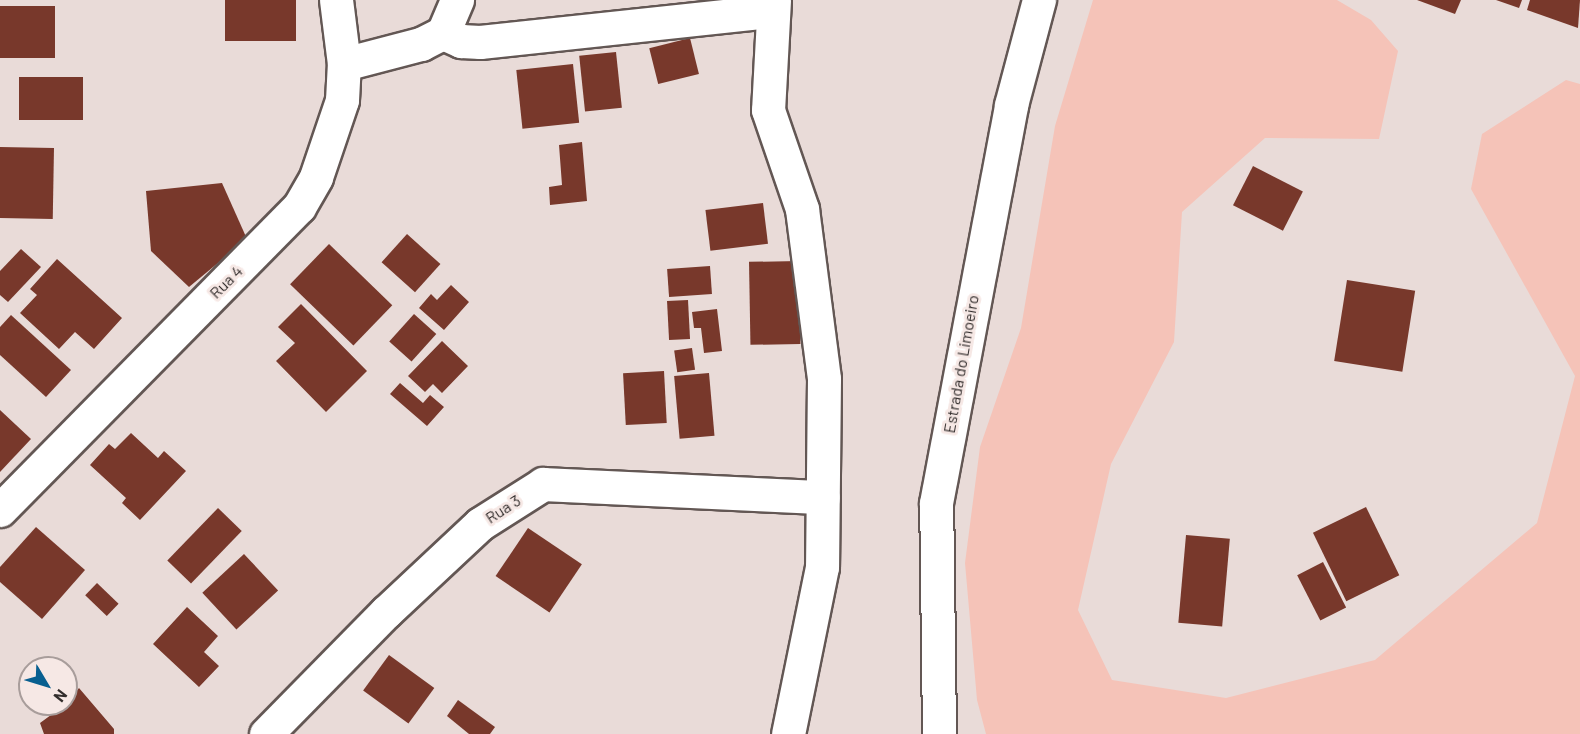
<!DOCTYPE html>
<style>
body{margin:0}
#map{position:relative;width:1580px;height:734px;overflow:hidden;background:#e9dbd8;font-family:Barlow,sans-serif}
div>[style]{position:absolute}
[style*='--x']{left:calc(var(--x)*1px);top:calc(var(--y)*1px);width:calc(var(--w)*1px);rotate:calc(var(--a)*1deg)}
.green>*{inset:0;background:#f5c3b8}
.building>*{inset:0;background:#78382b;transform-origin:0 0}
.roads{filter:drop-shadow(2px 0 #635754) drop-shadow(-2px 0 #635754) drop-shadow(0 2px #635754) drop-shadow(0 -2px #635754)}
.minor>*{height:33px;margin:-16.5px;padding:0 16.5px;transform-origin:16.5px;border-radius:16.5px;background:#fff}
span{translate:-50% -50%;white-space:nowrap;text-align:center;line-height:1.15;-webkit-text-stroke:6px #f6e8e5;paint-order:stroke}
.street-label{font-size:16px;color:#322d2c}
.north{position:absolute;left:18px;top:656px;width:60px;height:60px;box-sizing:border-box;background:#f6e8e5;border:2px solid #a89d9b;border-radius:50%;rotate:128deg;font-size:16px;font-weight:700;line-height:24px;text-align:center;color:#322d2c}
.north::after{content:'';display:block;margin:auto;width:21px;height:27px;background:#085f90;clip-path:polygon(50% 0,100% 100%,50% 72%,0 100%)}
</style>
<div id="map">
<div class="green">
<i style="clip-path:polygon(1093px 0,1337px 0,1371px 20px,1398px 51px,1379px 139px,1265px 138px,1182px 212px,1174px 342px,1111px 464px,1078px 610px,1112px 680px,1226px 698px,1375px 660px,1537px 523px,1575px 376px,1471px 189px,1482px 134px,1566px 80px,1580px 84px,1580px 734px,986px 734px,977px 700px,965px 563px,980px 447px,1021px 328px,1055px 126px)"></i>
</div>
<div class="building">
<i style="left:225px;top:0;width:71px;height:41px"></i>
<i style="clip-path:polygon(1417px 0,1461px 0,1455px 14px)"></i>
<i style="clip-path:polygon(1496px 0,1522px 0,1519px 8px)"></i>
<i style="clip-path:polygon(1530px 0,1580px 0,1578px 28px,1527px 10px)"></i>
<i style="left:55px;top:6px;width:52px;height:55px;rotate:90deg"></i>
<i style="left:690px;top:38px;width:37px;height:42px;rotate:76deg"></i>
<i style="left:616px;top:52px;width:56px;height:37px;rotate:84deg"></i>
<i style="left:573px;top:64px;width:59px;height:57px;rotate:84deg"></i>
<i style="left:19px;top:77px;width:64px;height:43px"></i>
<i style="clip-path:polygon(582px 142px,587px 201px,550px 205px,549px 187px,562px 185px,559px 145px)"></i>
<i style="left:0;top:147px;width:54px;height:71px;rotate:1deg"></i>
<i style="left:1253px;top:166px;width:56px;height:44px;rotate:27deg"></i>
<i style="clip-path:polygon(222px 183px,247px 239px,189px 287px,151px 251px,146px 191px)"></i>
<i style="left:763px;top:203px;width:41px;height:58px;rotate:83deg"></i>
<i style="left:407px;top:234px;width:45px;height:38px;rotate:42deg"></i>
<i style="left:329px;top:244px;width:88px;height:56px;rotate:44deg"></i>
<i style="clip-path:polygon(21px 249px,41px 267px,8px 302px,0 295px,0 271px)"></i>
<i style="clip-path:polygon(57px 259px,122px 318px,94px 349px,75px 332px,59px 349px,20px 313px,37px 295px,30px 289px)"></i>
<i style="left:799px;top:261px;width:83px;height:50px;rotate:89deg"></i>
<i style="left:710px;top:266px;width:28px;height:43px;rotate:86deg"></i>
<i style="left:1347px;top:280px;width:69px;height:82px;rotate:9deg"></i>
<i style="clip-path:polygon(451px 285px,469px 302px,444px 330px,419px 308px,431px 294px,437px 300px)"></i>
<i style="left:688px;top:300px;width:39px;height:21px;rotate:87deg"></i>
<i style="clip-path:polygon(301px 304px,367px 371px,326px 412px,276px 361px,295px 343px,278px 327px)"></i>
<i style="clip-path:polygon(717px 309px,722px 351px,704px 353px,701px 328px,694px 328px,692px 312px)"></i>
<i style="left:414px;top:314px;width:30px;height:37px;rotate:42deg"></i>
<i style="clip-path:polygon(11px 315px,71px 370px,46px 397px,0 355px,0 327px)"></i>
<i style="clip-path:polygon(442px 341px,468px 366px,442px 393px,433px 384px,425px 392px,408px 376px)"></i>
<i style="left:692px;top:348px;width:22px;height:18px;rotate:82deg"></i>
<i style="left:664px;top:371px;width:52px;height:41px;rotate:87deg"></i>
<i style="left:709px;top:373px;width:63px;height:35px;rotate:85deg"></i>
<i style="clip-path:polygon(400px 383px,423px 403px,430px 395px,444px 407px,427px 426px,390px 394px)"></i>
<i style="clip-path:polygon(0 410px,31px 439px,0 472px)"></i>
<i style="clip-path:polygon(131px 433px,158px 458px,164px 451px,186px 471px,140px 520px,122px 503px,126px 498px,90px 465px,109px 444px,115px 449px)"></i>
<i style="left:1366px;top:507px;width:76px;height:59px;rotate:64deg"></i>
<i style="left:218px;top:508px;width:33px;height:73px;rotate:44deg"></i>
<i style="clip-path:polygon(36px 527px,85px 570px,42px 619px,0 582px,0 567px)"></i>
<i style="left:528px;top:528px;width:65px;height:58px;rotate:34deg"></i>
<i style="left:1186px;top:535px;width:44px;height:88px;rotate:5deg"></i>
<i style="left:244px;top:554px;width:50px;height:57px;rotate:47deg"></i>
<i style="left:1323px;top:562px;width:51px;height:29px;rotate:63deg"></i>
<i style="left:97px;top:583px;width:30px;height:17px;rotate:44deg"></i>
<i style="clip-path:polygon(187px 607px,218px 636px,204px 652px,219px 666px,199px 687px,153px 644px)"></i>
<i style="left:389px;top:655px;width:56px;height:44px;rotate:36deg"></i>
<i style="clip-path:polygon(79px 688px,114px 729px,114px 734px,44px 734px,40px 723px,66px 704px)"></i>
<i style="clip-path:polygon(458px 700px,495px 727px,490px 734px,469px 734px,447px 716px)"></i>
</div>
<div class="roads">
<div class="minor">
<i style="--x:774;--y:0;--w:110;--a:93.1"></i>
<i style="--x:768;--y:110;--w:105;--a:71"></i>
<i style="--x:802;--y:209;--w:171;--a:82.6"></i>
<i style="--x:824;--y:379;--w:188;--a:90.6"></i>
<i style="--x:822;--y:567;--w:170;--a:101.5"></i>
<i style="--x:443;--y:33;--w:20;--a:24"></i>
<i style="--x:461;--y:41;--w:19;--a:3"></i>
<i style="--x:480;--y:42;--w:293;--a:-6.1"></i>
<i style="--x:344;--y:64;--w:80;--a:-14.6"></i>
<i style="--x:421;--y:44;--w:25;--a:-27"></i>
<i style="--x:443;--y:33;--w:36;--a:-67"></i>
<i style="--x:0;--y:510;--w:426;--a:-45.4"></i>
<i style="--x:299;--y:207;--w:34;--a:-60"></i>
<i style="--x:316;--y:177;--w:81;--a:-71.3"></i>
<i style="--x:342;--y:100;--w:36;--a:-87"></i>
<i style="--x:344;--y:64;--w:64;--a:-97.1"></i>
<i style="--x:266;--y:734;--w:171;--a:-45.5"></i>
<i style="--x:386;--y:612;--w:129;--a:-43.1"></i>
<i style="--x:480;--y:524;--w:75;--a:-32.4"></i>
<i style="--x:543;--y:484;--w:280;--a:2.7"></i>
<i style="--x:939;--y:734;--w:231;--a:-90.7"></i>
<i style="--x:936;--y:503;--w:405;--a:-79.3"></i>
<i style="--x:1011;--y:105;--w:109;--a:-75.1"></i>
</div>
</div>
<div class="street-label">
<span style="left:226px;top:282px;rotate:-45deg">Rua 4</span>
<span style="left:961px;top:364px;rotate:-80deg">Estrada do Limoeiro</span>
<span style="left:503px;top:509px;rotate:-33deg">Rua 3</span>
</div>
<div class="north">N</div>
</div>
